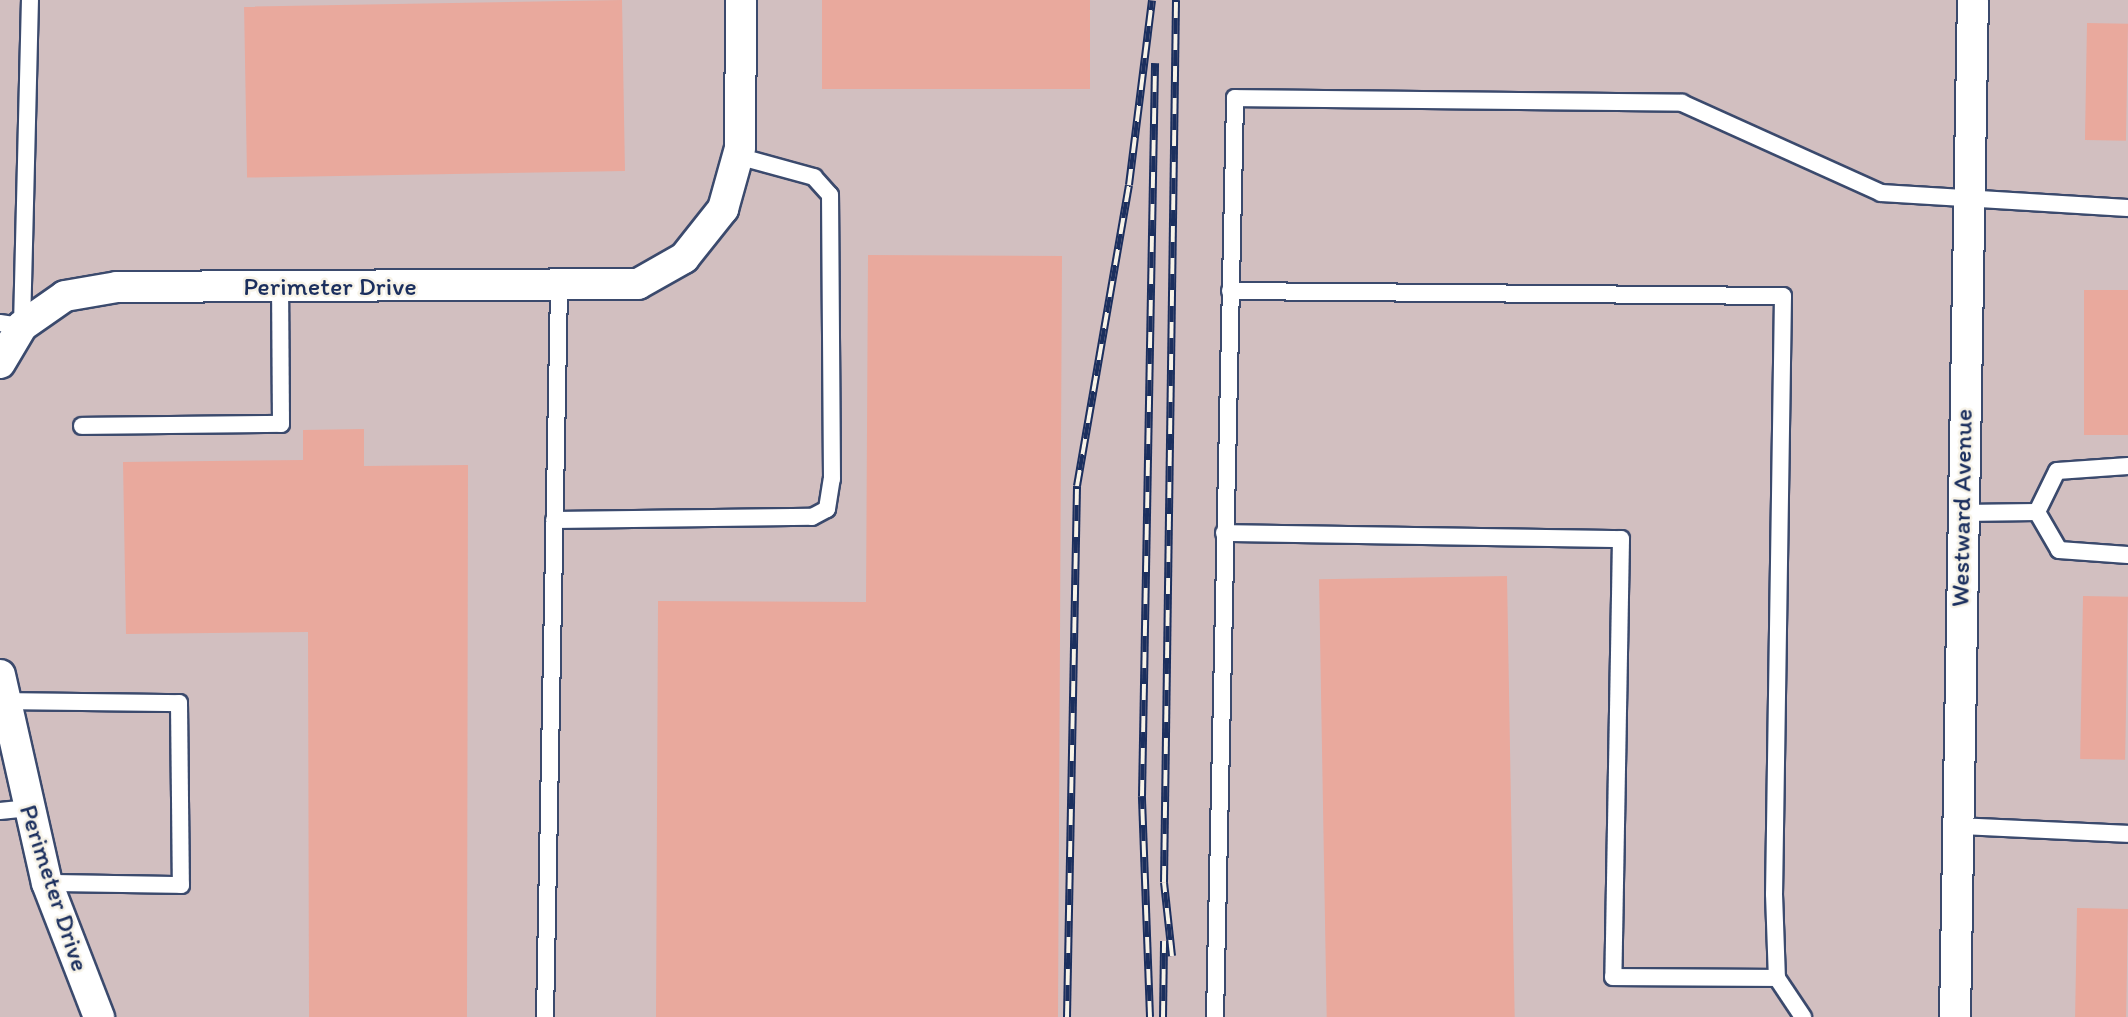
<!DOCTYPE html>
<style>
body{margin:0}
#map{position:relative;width:2128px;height:1017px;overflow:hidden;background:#f2e1c5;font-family:Itim,sans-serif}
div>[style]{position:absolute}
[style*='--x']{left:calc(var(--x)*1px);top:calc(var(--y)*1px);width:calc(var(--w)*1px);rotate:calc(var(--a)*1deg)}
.industrial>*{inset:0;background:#d2bfc0;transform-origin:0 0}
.building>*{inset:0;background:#e9a99d;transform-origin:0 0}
.roads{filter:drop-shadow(2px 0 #3b4a6d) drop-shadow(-2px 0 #3b4a6d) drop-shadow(0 2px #3b4a6d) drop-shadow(0 -2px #3b4a6d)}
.lane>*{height:16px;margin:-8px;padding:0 8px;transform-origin:8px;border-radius:8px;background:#fff}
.street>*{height:30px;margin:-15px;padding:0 15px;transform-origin:15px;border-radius:15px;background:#fff}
.rail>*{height:8px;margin-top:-4px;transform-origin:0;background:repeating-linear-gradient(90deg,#f7f3e8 0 16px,#1b2f5e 0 32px);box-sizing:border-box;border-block:2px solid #1b2f5e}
span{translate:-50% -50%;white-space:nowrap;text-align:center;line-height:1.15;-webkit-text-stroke:5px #f7f3e8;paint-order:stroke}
.street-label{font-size:26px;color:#1b2f5e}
</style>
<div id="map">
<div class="industrial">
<i style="left:0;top:0;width:2128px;height:1017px"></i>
</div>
<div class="building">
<i style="left:622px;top:0;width:171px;height:378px;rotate:89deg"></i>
<i style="left:822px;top:0;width:268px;height:89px"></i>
<i style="left:2087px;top:23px;width:41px;height:117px;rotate:1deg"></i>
<i style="clip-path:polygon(868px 255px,1062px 256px,1058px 1017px,656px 1017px,658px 601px,866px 602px)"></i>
<i style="left:2084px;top:290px;width:44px;height:145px"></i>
<i style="clip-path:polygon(364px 429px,364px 466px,468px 465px,467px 1017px,309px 1017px,308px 632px,126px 634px,123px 462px,303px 460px,303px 430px)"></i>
<i style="left:1507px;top:576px;width:441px;height:188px;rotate:89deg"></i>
<i style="left:2083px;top:596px;width:45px;height:163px;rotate:1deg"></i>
<i style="left:2077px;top:908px;width:51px;height:109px;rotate:1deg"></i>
</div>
<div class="roads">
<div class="lane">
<i style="--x:1230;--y:291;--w:553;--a:0.52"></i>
<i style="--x:1783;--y:296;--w:598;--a:90.86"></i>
<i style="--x:1774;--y:894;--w:84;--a:88"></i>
<i style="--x:1777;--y:978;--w:47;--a:56.3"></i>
<i style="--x:0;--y:323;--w:22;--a:8"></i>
<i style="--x:22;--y:326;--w:326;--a:-88.6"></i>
<i style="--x:82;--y:426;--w:199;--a:-0.6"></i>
<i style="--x:281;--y:424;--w:137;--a:-90.4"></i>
<i style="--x:2128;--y:466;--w:71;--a:176"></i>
<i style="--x:2057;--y:471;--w:46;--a:116"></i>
<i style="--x:2037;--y:512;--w:44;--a:59.9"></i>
<i style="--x:2059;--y:550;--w:69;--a:4.1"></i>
<i style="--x:1962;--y:513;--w:75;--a:-0.8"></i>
<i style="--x:554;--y:520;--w:258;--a:-0.7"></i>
<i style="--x:812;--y:517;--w:17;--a:-28"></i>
<i style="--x:827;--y:509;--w:30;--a:-81"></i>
<i style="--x:832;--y:479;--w:284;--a:-90.4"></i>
<i style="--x:830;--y:195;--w:24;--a:-132"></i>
<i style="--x:814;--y:177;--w:80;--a:-164.7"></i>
<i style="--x:1224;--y:533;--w:397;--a:0.9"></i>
<i style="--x:1621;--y:539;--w:438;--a:91"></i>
<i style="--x:1613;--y:977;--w:164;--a:0.3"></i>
<i style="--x:4;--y:701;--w:175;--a:0.7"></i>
<i style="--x:179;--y:703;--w:182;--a:89.4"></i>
<i style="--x:181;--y:885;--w:134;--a:-179.1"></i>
<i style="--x:0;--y:811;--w:27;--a:-6"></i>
<i style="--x:1959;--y:826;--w:169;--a:2.7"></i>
<i style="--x:545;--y:1017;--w:731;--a:-88.9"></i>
<i style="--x:1215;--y:1017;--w:919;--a:-88.75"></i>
<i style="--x:1235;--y:98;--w:447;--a:0.6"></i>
<i style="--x:1682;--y:103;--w:218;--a:24.3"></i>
<i style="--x:1881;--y:193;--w:247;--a:3.5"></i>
</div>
<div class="street">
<i style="--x:0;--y:363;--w:43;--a:-59.3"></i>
<i style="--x:22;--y:326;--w:52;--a:-34.9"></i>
<i style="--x:65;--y:296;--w:53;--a:-9.8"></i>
<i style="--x:117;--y:287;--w:521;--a:-0.33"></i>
<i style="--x:638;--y:284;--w:53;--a:-29.5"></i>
<i style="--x:684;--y:258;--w:63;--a:-51.5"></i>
<i style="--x:723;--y:209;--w:63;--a:-74.4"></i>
<i style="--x:740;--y:148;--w:148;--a:-89.6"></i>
<i style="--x:0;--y:675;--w:213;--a:77.3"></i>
<i style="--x:47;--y:883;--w:144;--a:68.8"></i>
<i style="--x:1955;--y:1017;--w:1017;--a:-88.99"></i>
</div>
</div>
<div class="rail">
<i style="--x:1172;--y:956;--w:74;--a:-96.2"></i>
<i style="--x:1164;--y:882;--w:882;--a:-89.22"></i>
<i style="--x:1067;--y:1017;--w:531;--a:-88.92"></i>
<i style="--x:1077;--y:486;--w:305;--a:-80.2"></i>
<i style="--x:1129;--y:185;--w:186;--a:-82.9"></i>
<i style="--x:1150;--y:1017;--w:221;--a:-92.1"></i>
<i style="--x:1142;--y:796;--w:733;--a:-88.98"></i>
<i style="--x:1163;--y:1017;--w:76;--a:-89.2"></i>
</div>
<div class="street-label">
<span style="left:330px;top:287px">Perimeter Drive</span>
<span style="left:1962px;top:508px;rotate:-89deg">Westward Avenue</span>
<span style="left:54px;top:888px;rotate:72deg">Perimeter Drive</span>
</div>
</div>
